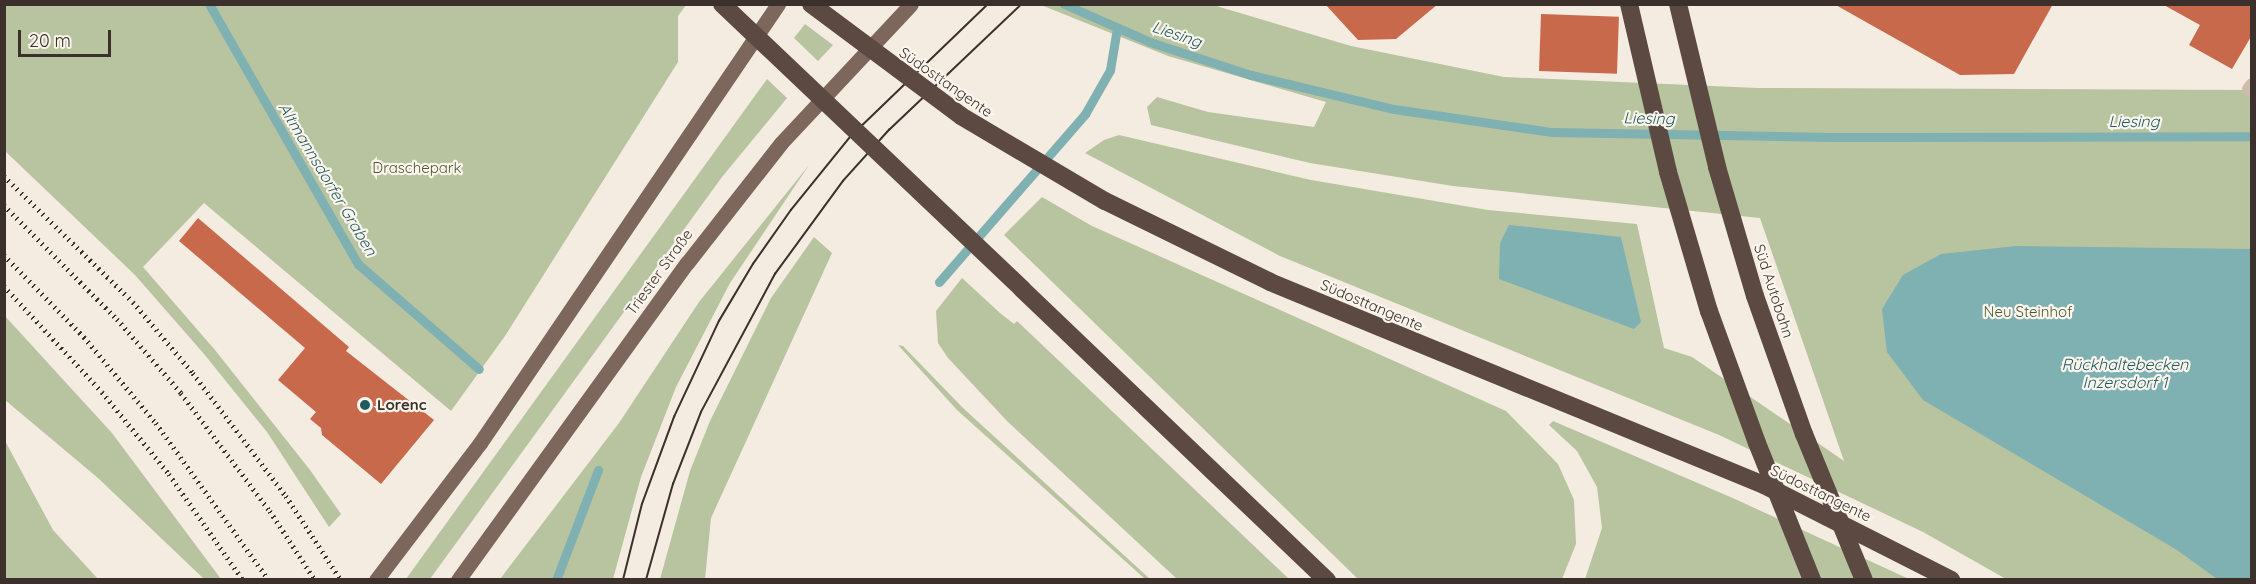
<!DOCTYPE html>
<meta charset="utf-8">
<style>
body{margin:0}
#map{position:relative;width:2256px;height:584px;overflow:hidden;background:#f4ebe1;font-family:Quicksand,sans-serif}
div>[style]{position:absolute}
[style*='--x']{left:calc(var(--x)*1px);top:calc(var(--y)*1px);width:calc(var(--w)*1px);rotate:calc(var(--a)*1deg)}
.green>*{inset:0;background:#b8c4a0}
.water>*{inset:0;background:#7fb0b2}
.stream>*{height:9px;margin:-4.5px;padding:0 4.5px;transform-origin:4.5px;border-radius:4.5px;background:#7fb0b2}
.building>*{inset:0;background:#c8694b;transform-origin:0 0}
.street>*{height:15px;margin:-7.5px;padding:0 7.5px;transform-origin:7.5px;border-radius:7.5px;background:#cdbbac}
.primary>*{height:15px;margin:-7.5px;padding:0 7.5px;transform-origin:7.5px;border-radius:7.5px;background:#7d675c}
.highway>*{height:18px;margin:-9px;padding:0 9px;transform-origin:9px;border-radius:9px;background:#5c4a42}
.tram>*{height:1.5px;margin:-0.75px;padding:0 0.75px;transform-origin:0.75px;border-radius:0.75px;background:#3b302b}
.rail>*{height:4.5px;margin-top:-2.25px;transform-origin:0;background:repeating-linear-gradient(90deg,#3b302b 0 1.5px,transparent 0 6px)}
.highway-bridge>*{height:18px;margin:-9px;padding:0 9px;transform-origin:9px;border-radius:9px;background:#5c4a42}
.dots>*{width:16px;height:16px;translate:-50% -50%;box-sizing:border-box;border:3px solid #fbf5ee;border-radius:50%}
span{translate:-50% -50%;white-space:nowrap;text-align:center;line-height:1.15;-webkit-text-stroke:4.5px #fbf5ee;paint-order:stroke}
.street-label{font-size:15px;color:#3b302b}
.park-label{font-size:15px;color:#4a5a2e}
.poi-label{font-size:15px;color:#3b302b;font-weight:700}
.left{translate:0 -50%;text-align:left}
.water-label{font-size:16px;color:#1f5a5e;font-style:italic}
.frame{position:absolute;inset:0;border:6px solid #3b302b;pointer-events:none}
.scale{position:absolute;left:18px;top:30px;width:93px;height:27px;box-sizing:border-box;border:3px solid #3b302b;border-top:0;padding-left:8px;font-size:18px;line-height:21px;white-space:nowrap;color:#3b302b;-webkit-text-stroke:4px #fbf5ee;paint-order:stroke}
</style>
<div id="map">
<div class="green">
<i style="clip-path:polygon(4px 5px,5px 4px,686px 5px,678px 16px,678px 62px,505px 336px,451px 411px,204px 203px,143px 267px,215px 350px,310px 470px,341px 514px,329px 527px,267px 432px,204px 354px,135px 275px,5px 151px)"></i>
<i style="clip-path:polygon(1041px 5px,1213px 5px,1351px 46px,1504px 77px,1758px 88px,2251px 90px,2251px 579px,2006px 579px,1923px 532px,1719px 435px,1280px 256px,1085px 153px,1104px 140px,1119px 135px,1311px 180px,1488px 210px,1637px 224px,1664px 348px,1692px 357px,1844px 461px,1760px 218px,1453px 186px,1310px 163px,1151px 125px,1147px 107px,1157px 97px,1208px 112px,1314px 127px,1326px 102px,1168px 56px)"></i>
<i style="clip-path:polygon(805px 24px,833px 45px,818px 61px,794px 38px)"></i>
<i style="clip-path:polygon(767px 79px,787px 98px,722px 177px,430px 579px,406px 579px)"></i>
<i style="clip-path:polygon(809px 165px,730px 283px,676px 387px,641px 477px,613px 579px,500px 579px,619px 423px,699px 302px)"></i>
<i style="clip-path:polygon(1042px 197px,1092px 226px,1506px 411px,1558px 464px,1574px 500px,1576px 544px,1562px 579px,1358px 579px,1004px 235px)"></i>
<i style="clip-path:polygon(814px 237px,832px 253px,711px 518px,705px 579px,660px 579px,690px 471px,710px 421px,771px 298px)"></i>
<i style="clip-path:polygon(962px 278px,1000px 313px,1014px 324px,1017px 321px,1289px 579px,1177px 579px,1008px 422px,948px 358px,938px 343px,936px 311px)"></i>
<i style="clip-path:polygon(4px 315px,112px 433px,221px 579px,204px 579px,98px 478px,5px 400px)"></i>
<i style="clip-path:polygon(898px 345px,903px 346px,963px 408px,1150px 579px,1145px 579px,957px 410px)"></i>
<i style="clip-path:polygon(1553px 421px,1735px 499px,1909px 579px,1585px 579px,1602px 528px,1597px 487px,1577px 451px,1549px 425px)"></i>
<i style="clip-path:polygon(4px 439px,53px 530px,98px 579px,5px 579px)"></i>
</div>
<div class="water">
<i style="clip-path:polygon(1509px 225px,1621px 237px,1641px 322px,1634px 329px,1499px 279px,1500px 243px)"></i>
<i style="clip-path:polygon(2016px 246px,2251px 249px,2251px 579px,2217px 579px,2177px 550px,1923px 400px,1887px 352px,1882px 309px,1903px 275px,1941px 254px)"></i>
</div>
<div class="stream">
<i style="--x:209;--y:4;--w:300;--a:60.2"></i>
<i style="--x:358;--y:264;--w:160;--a:41"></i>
<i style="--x:1064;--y:4;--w:94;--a:23.8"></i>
<i style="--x:1150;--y:42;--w:106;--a:18.1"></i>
<i style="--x:1251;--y:75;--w:147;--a:13.4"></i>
<i style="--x:1394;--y:109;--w:160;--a:8.3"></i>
<i style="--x:1552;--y:132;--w:281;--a:1"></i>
<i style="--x:1833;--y:137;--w:419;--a:-0.1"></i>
<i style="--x:939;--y:282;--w:223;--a:-49"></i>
<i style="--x:1085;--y:114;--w:51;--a:-60.4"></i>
<i style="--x:1110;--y:70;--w:43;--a:-80.5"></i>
<i style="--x:556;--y:580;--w:118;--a:-69.1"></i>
</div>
<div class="building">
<i style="clip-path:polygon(1325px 4px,1438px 4px,1396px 39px,1358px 40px)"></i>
<i style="clip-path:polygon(1834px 4px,2053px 4px,2014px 74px,1960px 75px)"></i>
<i style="clip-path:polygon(2162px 4px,2252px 4px,2252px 35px,2232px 69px,2189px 45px,2200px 25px)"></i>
<i style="left:1541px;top:14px;width:78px;height:57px;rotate:2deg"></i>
<i style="clip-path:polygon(198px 218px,349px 347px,346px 351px,434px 420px,381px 484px,322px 435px,321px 428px,310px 419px,316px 412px,278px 380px,305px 348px,179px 241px)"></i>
</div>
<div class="street">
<i style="--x:2249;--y:89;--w:5;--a:-53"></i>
</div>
<div class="primary">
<i style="--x:376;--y:580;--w:172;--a:-52.8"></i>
<i style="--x:480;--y:443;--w:531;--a:-55.83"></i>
<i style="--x:458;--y:580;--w:391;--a:-54.2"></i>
<i style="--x:687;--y:263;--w:152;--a:-51.9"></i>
<i style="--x:781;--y:143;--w:190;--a:-46.9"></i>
</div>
<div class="highway">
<i style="--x:1105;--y:201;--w:184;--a:26.1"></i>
<i style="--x:1270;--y:282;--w:534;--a:22.34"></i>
<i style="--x:1764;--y:485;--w:210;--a:26.9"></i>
<i style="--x:1022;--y:289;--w:422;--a:43.7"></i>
</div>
<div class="tram">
<i style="--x:623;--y:580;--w:78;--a:-76"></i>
<i style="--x:642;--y:504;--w:93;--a:-69.8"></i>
<i style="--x:674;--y:417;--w:106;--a:-64.9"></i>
<i style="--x:719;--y:321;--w:66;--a:-59.2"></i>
<i style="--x:753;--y:264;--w:66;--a:-54.9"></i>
<i style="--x:791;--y:210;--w:95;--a:-51"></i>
<i style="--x:851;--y:136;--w:190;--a:-43.9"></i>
<i style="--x:646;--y:580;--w:100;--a:-74.3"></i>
<i style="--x:673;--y:484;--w:77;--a:-68.7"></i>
<i style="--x:701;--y:412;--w:157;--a:-61.8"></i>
<i style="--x:775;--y:274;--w:115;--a:-53.8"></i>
<i style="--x:843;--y:181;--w:69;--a:-48"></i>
<i style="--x:889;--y:130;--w:183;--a:-43.5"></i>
</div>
<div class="rail">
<i style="--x:4;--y:176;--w:180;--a:44.3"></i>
<i style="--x:133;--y:302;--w:93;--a:49.8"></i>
<i style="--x:193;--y:373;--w:154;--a:52.9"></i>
<i style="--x:286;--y:496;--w:100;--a:56.8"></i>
<i style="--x:4;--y:205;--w:161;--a:45.3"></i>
<i style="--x:117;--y:319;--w:98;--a:49.1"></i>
<i style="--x:181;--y:393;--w:148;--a:53"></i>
<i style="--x:270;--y:511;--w:82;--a:56.9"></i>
<i style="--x:4;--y:255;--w:115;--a:45.7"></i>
<i style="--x:84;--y:337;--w:112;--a:50.1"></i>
<i style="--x:156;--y:423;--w:193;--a:54.3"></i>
<i style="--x:4;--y:286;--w:144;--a:47.2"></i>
<i style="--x:102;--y:392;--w:106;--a:50.7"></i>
<i style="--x:169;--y:474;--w:129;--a:55.1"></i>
</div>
<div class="highway-bridge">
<i style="--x:722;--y:4;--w:414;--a:43.5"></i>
<i style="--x:811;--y:4;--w:187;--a:36.7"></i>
<i style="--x:961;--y:116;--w:167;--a:30.6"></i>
<i style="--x:1629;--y:4;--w:172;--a:76.9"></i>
<i style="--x:1668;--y:172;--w:145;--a:73.6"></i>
<i style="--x:1709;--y:311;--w:140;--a:70"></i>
<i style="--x:1757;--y:443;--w:148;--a:68.1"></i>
<i style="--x:1678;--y:4;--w:168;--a:76.5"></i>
<i style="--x:1717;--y:167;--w:134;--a:73.6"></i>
<i style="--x:1755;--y:296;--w:146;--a:70.5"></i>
<i style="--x:1804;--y:434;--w:158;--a:67.7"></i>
</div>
<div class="dots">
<i style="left:365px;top:405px;background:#1f5a5e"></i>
</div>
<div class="street-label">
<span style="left:946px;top:82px;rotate:35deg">Südosttangente</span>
<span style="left:659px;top:272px;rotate:-54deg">Triester Straße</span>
<span style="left:1774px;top:291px;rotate:72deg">Süd Autobahn</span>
<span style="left:1372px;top:305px;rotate:23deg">Südosttangente</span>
<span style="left:1821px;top:493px;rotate:26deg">Südosttangente</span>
</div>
<div class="park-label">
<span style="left:417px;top:168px">Draschepark</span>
<span style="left:2028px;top:312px">Neu Steinhof</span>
</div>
<div class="poi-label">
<span class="left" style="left:377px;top:405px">Lorenc</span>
</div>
<div class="water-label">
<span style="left:1177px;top:34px;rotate:19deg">Liesing</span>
<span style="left:1649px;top:118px;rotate:1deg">Liesing</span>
<span style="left:2134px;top:121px">Liesing</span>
<span style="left:328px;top:179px;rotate:59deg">Altmannsdorfer Graben</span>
<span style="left:2125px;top:373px">Rückhaltebecken<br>Inzersdorf 1</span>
</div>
<div class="frame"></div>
<div class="scale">20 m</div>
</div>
